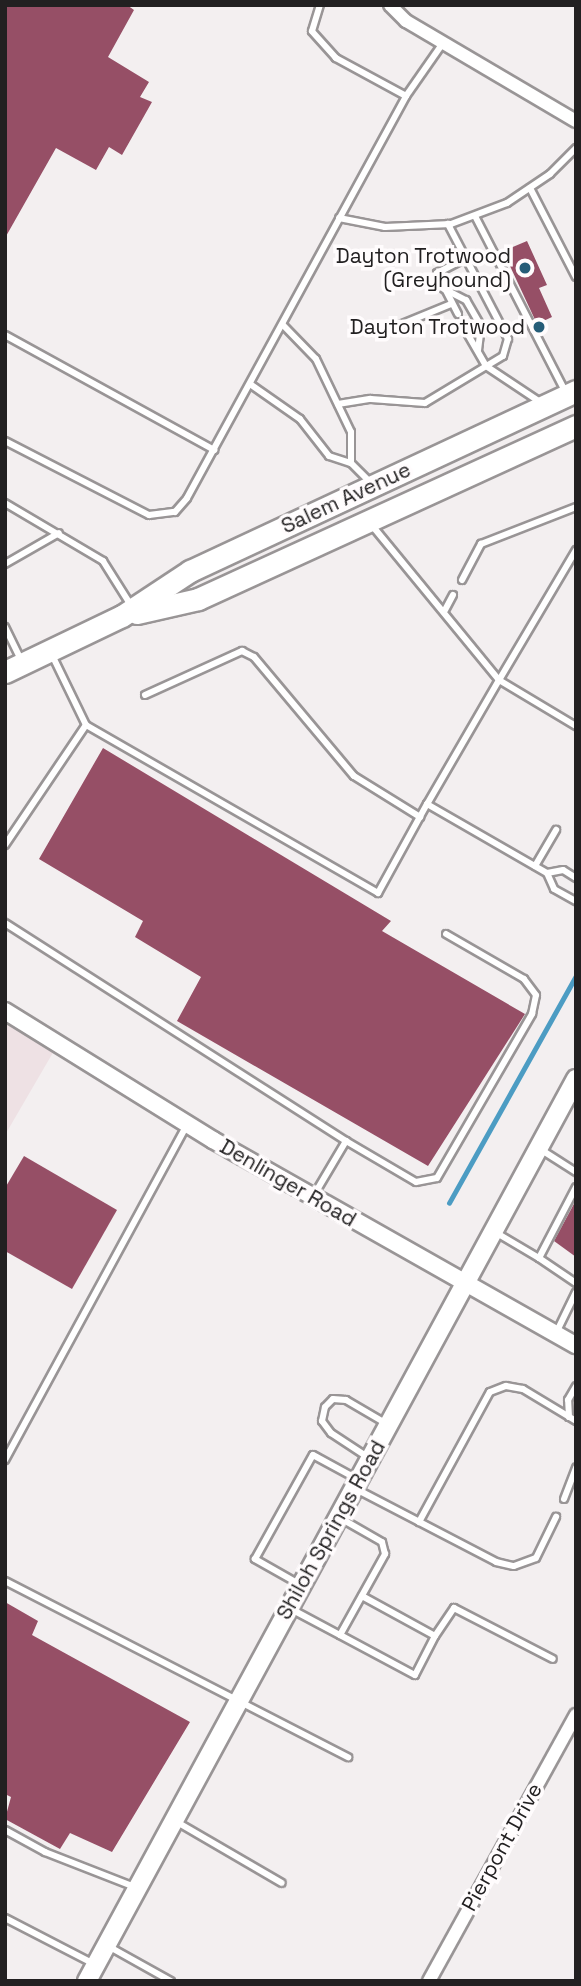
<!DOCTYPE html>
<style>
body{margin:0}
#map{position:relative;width:581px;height:1986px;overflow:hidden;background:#f3eff0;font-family:"Space Grotesk",sans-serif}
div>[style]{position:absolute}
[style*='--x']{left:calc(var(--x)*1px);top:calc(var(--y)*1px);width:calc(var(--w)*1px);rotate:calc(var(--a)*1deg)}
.built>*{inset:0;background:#eee1e4}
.stream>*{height:4.5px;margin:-2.25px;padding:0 2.25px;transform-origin:2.25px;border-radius:2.25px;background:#4c9cc3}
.building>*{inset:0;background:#964f66}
.roads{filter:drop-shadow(2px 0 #999596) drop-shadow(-2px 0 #999596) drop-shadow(0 2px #999596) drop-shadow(0 -2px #999596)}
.service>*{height:6px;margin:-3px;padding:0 3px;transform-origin:3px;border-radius:3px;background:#fff}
.minor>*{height:12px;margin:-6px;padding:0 6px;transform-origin:6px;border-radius:6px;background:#fff}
.tertiary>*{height:16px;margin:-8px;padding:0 8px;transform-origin:8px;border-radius:8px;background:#fff}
.secondary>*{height:18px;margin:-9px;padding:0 9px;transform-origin:9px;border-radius:9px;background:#fff}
.primary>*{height:21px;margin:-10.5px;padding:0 10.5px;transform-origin:10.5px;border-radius:10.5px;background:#fff}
.dots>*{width:19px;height:19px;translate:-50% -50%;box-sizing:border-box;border:4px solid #fffcfd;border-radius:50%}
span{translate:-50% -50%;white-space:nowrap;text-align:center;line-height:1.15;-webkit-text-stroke:7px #fffcfd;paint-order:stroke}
.poi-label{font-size:21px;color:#222021}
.right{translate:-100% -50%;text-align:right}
.street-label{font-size:21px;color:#222021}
.frame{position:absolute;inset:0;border:7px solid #222021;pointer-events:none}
</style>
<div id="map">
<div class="built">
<i style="clip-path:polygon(5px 1011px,58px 1044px,5px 1135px)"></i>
</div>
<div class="stream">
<i style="--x:449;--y:1203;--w:260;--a:-60.8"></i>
</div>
<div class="building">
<i style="clip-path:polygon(5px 5px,127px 5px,134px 10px,108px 57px,149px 82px,140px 97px,152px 102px,122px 155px,109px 147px,96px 170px,56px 148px,5px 238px)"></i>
<i style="clip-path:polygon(527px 241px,547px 285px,539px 288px,552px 317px,537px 324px,503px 251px)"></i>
<i style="clip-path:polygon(103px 748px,391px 921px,382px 931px,525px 1014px,428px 1166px,177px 1021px,201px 977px,135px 937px,143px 921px,39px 859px)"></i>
<i style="clip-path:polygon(24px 1156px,117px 1210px,72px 1289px,5px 1251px,5px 1188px)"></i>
<i style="clip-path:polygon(576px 1200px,576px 1257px,554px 1241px)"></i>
<i style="clip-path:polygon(5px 1602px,38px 1621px,32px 1635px,190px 1722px,112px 1852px,70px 1833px,60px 1849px,5px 1819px,11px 1797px,5px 1794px)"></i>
</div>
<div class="roads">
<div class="service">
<i style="--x:406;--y:96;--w:65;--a:-55.1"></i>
<i style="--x:530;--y:188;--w:100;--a:62.7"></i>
<i style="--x:475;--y:216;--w:199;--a:62.8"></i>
<i style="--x:339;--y:218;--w:47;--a:11.1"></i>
<i style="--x:385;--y:227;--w:66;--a:-2.6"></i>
<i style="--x:451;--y:224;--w:60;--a:-20.6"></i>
<i style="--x:507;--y:203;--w:52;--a:-34"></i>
<i style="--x:550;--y:174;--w:37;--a:-45"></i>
<i style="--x:444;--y:289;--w:25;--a:27"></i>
<i style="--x:466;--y:300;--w:30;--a:60"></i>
<i style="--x:481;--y:326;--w:24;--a:97"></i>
<i style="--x:458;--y:314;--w:46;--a:-117.1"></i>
<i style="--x:437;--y:273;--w:31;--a:-27"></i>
<i style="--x:283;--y:325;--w:47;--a:45.9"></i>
<i style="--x:316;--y:359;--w:81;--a:64.4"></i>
<i style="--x:351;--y:432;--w:31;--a:90"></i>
<i style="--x:390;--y:329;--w:66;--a:-22.3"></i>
<i style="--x:467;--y:333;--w:38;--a:60"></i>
<i style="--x:486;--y:366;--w:65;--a:33.7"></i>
<i style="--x:5;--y:335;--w:239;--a:28.8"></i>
<i style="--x:250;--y:384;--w:61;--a:35"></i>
<i style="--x:300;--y:419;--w:47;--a:51.9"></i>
<i style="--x:329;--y:456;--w:23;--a:18"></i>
<i style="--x:351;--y:463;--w:27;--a:45"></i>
<i style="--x:338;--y:404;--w:33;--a:-9"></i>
<i style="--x:371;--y:399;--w:54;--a:4.2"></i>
<i style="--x:425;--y:403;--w:91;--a:-31.1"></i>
<i style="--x:503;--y:356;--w:18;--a:-74"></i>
<i style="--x:508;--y:339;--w:130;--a:-117.6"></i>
<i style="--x:5;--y:441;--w:162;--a:27.2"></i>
<i style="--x:149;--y:515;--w:26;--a:-7"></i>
<i style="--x:175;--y:512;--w:18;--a:-49"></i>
<i style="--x:187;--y:498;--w:458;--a:-61.4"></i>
<i style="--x:406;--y:96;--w:80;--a:-151.5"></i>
<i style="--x:336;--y:58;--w:36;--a:-132"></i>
<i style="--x:312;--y:31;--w:27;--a:-73"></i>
<i style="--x:5;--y:503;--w:114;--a:30.6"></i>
<i style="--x:103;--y:561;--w:54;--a:57.8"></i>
<i style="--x:370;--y:523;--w:203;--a:50.6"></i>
<i style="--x:499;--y:680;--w:143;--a:120.1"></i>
<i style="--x:427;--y:804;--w:138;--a:29.9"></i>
<i style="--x:576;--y:550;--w:151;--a:120.6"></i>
<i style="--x:499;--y:680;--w:90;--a:30.9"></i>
<i style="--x:5;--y:564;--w:62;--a:-29.9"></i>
<i style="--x:462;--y:580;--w:41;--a:-62.2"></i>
<i style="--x:481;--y:544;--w:102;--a:-21.3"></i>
<i style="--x:445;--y:610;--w:17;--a:-62"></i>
<i style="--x:5;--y:627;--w:37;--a:64"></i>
<i style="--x:145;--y:695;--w:107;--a:-24.4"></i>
<i style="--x:242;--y:651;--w:13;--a:27"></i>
<i style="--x:254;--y:657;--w:155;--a:50"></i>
<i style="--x:354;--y:776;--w:78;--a:31.8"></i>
<i style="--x:86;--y:725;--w:337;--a:29.9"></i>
<i style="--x:378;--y:893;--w:102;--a:-61.2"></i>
<i style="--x:5;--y:845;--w:145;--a:-56"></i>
<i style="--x:86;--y:725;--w:80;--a:-115.9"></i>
<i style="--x:535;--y:866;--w:42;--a:-59.7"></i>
<i style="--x:576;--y:878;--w:15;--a:-148"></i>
<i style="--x:563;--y:870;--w:16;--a:169"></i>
<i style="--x:547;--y:873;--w:17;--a:66"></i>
<i style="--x:554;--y:889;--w:25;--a:29"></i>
<i style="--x:5;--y:923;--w:405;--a:32.6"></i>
<i style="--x:540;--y:1149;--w:43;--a:32.6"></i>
<i style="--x:314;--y:1195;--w:63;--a:-59.3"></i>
<i style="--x:346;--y:1141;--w:81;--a:30.4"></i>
<i style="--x:416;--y:1182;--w:21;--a:-11"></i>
<i style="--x:437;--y:1178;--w:190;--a:-59.9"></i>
<i style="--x:532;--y:1014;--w:19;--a:-78"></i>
<i style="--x:536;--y:995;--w:20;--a:-127"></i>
<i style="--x:524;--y:979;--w:90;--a:-150"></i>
<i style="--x:495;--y:1232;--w:51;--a:30.6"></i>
<i style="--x:539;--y:1258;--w:80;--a:-62.5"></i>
<i style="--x:539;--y:1258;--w:45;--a:34"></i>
<i style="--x:557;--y:1331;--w:43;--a:-64"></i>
<i style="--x:569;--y:1417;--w:17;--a:-93"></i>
<i style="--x:568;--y:1400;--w:16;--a:-60"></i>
<i style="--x:369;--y:1458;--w:45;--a:-146.7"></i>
<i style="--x:331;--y:1433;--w:15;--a:-127"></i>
<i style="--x:322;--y:1421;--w:14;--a:-78"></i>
<i style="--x:325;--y:1407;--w:11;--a:-45"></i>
<i style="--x:333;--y:1399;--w:13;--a:4"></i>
<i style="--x:346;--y:1400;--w:48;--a:30.3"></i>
<i style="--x:5;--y:1460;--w:380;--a:-61.5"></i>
<i style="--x:356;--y:1489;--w:158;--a:27.5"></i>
<i style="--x:496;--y:1562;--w:18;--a:13"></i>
<i style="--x:514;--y:1566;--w:23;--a:-20"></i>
<i style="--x:536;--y:1558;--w:46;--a:-64"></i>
<i style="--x:564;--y:1499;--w:34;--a:-69"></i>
<i style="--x:419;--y:1522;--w:148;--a:-61.4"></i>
<i style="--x:490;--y:1392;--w:17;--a:-21"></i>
<i style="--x:506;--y:1386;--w:17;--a:10"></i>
<i style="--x:523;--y:1389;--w:62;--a:31.1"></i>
<i style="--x:5;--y:1581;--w:386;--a:27.2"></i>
<i style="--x:299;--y:1584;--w:51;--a:-150.4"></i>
<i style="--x:255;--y:1559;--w:119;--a:-60.9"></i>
<i style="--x:313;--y:1455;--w:50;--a:28.6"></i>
<i style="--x:362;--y:1596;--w:83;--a:28.7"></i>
<i style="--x:435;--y:1636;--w:34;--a:-56"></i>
<i style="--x:454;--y:1608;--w:111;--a:27.3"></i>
<i style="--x:291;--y:1609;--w:55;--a:28"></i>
<i style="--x:340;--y:1635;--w:93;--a:-60.9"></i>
<i style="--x:385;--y:1554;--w:12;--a:-104"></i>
<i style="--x:382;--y:1542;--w:48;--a:-150.3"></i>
<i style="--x:340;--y:1635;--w:85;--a:28.1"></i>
<i style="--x:415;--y:1675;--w:44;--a:-62.9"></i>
<i style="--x:177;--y:1822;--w:121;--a:30.2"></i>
<i style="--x:5;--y:1830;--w:46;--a:28.8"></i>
<i style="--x:45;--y:1852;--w:97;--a:21.3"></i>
<i style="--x:5;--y:1918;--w:100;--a:27.3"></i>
<i style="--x:108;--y:1946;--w:72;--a:29.1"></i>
</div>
<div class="minor">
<i style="--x:390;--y:5;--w:23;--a:45"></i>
<i style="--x:406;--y:21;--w:197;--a:30.5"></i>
<i style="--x:429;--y:1981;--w:304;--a:-61.1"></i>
</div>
<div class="tertiary">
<i style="--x:5;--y:1011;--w:245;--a:31.8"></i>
<i style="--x:213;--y:1140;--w:417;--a:29.5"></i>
</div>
<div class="secondary">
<i style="--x:87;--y:1981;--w:1026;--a:-61.54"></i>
</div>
<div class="primary">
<i style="--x:137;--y:613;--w:63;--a:-12.9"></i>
<i style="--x:198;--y:599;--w:416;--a:-24.6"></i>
<i style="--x:5;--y:672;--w:130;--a:-25.6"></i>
<i style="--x:122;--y:616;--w:82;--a:-33.5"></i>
<i style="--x:190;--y:571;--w:426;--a:-25"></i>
</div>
</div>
<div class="dots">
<i style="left:525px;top:268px;background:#265d78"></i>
<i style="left:539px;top:327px;background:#265d78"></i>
</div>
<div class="poi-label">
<span class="right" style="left:511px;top:268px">Dayton Trotwood<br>(Greyhound)</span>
<span class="right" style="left:525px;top:327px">Dayton Trotwood</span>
</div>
<div class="street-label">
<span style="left:346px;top:498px;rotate:-25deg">Salem Avenue</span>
<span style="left:288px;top:1183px;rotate:30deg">Denlinger Road</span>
<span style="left:331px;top:1530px;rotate:-61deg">Shiloh Springs Road</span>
<span style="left:502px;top:1847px;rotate:-61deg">Pierpont Drive</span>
</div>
<div class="frame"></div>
</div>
